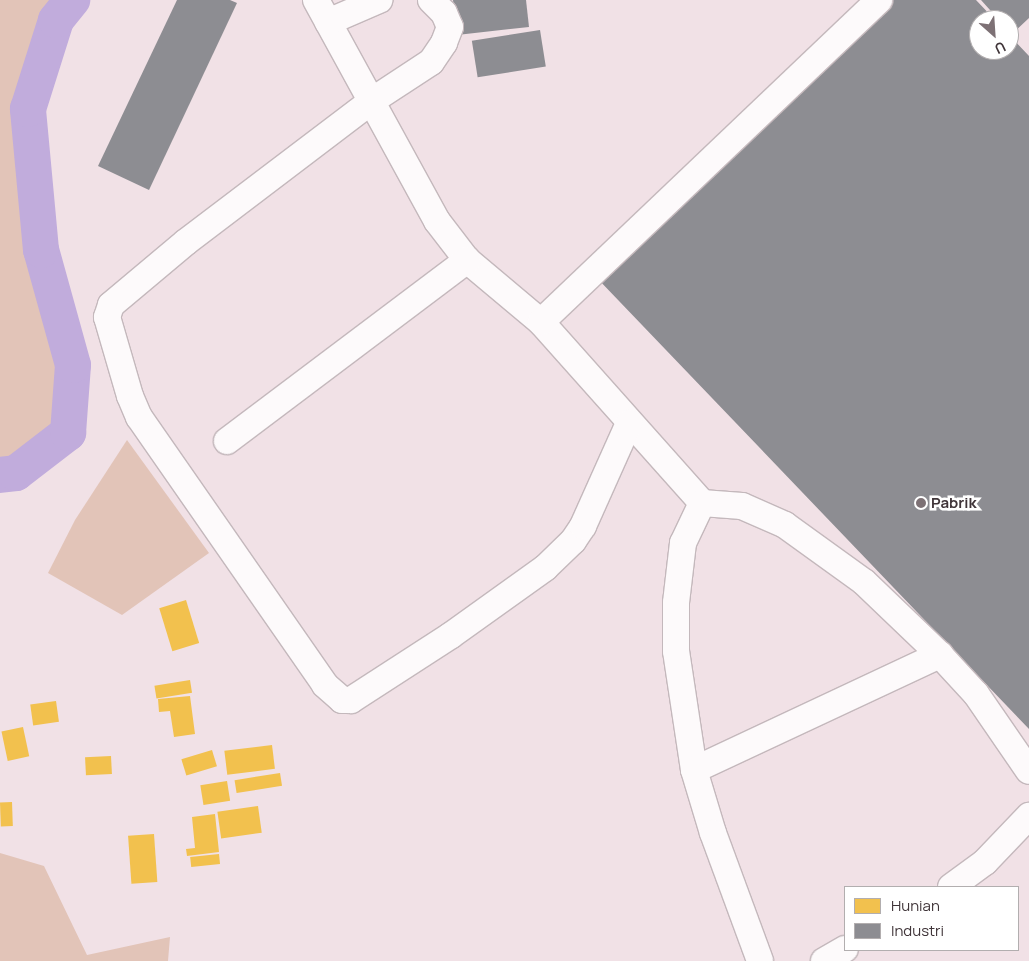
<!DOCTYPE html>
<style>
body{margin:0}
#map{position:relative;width:1029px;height:961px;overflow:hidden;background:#f1e1e6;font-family:Manrope,sans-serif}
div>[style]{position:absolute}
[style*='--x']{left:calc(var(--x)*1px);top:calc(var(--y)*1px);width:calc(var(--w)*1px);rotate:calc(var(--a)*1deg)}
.green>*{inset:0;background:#e2c4b8}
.homes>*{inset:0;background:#f2c14e;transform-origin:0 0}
.industry>*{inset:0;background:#8d8d92;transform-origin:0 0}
.river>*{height:36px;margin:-18px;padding:0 18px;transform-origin:18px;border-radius:18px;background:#c1acdc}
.roads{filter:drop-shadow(1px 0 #c4b8bc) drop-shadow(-1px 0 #c4b8bc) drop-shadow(0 1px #c4b8bc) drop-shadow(0 -1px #c4b8bc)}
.minor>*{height:26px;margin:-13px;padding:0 13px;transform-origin:13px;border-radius:13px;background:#fdfafb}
.dots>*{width:14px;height:14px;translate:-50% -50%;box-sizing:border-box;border:2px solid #fff;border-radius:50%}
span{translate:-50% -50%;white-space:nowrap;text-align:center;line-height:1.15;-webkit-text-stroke:5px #fff;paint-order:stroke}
.poi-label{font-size:15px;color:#3f3438;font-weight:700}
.left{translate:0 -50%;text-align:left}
.legend{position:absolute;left:844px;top:886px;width:175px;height:65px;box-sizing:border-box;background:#fff;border:1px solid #b2aeaf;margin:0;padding:6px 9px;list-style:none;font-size:15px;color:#3f3438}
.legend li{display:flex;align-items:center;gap:10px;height:25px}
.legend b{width:25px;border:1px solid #b2aeaf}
.north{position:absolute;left:969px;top:10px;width:50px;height:50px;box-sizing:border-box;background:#fff;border:1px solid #b2aeaf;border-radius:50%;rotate:154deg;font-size:14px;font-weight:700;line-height:20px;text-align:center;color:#3f3438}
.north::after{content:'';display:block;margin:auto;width:18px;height:22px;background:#7d7175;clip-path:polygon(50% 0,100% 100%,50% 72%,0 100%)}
</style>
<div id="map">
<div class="green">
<i style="clip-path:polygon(0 0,72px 0,56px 20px,28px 109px,41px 250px,73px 365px,68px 433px,16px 473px,0 475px)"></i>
<i style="clip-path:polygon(127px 440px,209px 553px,122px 615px,48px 573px,75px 520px)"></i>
<i style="clip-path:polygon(0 853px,44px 866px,87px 955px,170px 937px,168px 961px,0 961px)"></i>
</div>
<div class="homes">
<i style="left:186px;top:600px;width:45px;height:28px;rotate:73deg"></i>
<i style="left:190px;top:680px;width:13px;height:36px;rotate:81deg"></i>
<i style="clip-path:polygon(190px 696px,195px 734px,174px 737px,170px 711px,159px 712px,158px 699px)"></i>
<i style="left:56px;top:701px;width:21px;height:26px;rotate:82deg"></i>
<i style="left:23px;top:727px;width:30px;height:22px;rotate:78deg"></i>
<i style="left:272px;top:745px;width:24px;height:48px;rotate:83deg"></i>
<i style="left:212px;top:750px;width:17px;height:32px;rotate:73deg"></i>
<i style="left:111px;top:756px;width:18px;height:26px;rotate:87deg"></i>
<i style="left:280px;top:773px;width:13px;height:46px;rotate:81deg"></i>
<i style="left:227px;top:781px;width:20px;height:27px;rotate:81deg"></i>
<i style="left:12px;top:802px;width:24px;height:12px;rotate:88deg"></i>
<i style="left:258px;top:806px;width:27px;height:41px;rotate:82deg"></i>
<i style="clip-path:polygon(215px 814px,219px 852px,187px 856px,186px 849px,195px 848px,192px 817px)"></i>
<i style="left:154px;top:834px;width:48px;height:26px;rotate:86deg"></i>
<i style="left:219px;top:854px;width:10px;height:29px;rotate:84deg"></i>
</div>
<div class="industry">
<i style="clip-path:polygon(177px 0,230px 0,237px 3px,149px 190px,98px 166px)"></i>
<i style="clip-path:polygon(453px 0,526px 0,529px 27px,457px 35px)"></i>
<i style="clip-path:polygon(893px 0,976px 0,995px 20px,979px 20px,979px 50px,1009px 50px,1009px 35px,1029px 56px,1029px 729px,596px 277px)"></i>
<i style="clip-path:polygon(981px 0,1029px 0,1029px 18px,1012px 34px,1009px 30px,1009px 20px,999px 20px)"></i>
<i style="left:540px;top:30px;width:37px;height:69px;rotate:81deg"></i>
</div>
<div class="river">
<i style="--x:0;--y:475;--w:16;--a:-7"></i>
<i style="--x:16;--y:473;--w:66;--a:-37.6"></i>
<i style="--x:68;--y:433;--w:68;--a:-85.8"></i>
<i style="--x:73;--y:365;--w:119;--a:-105.5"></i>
<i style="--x:41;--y:250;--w:142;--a:-95.3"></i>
<i style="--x:28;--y:109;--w:93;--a:-72.5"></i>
<i style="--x:56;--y:20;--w:26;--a:-51"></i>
</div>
<div class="roads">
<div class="minor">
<i style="--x:316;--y:0;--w:252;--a:61.3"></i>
<i style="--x:437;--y:221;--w:49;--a:52.4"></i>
<i style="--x:467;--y:260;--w:97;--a:40"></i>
<i style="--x:541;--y:322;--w:242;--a:48.3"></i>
<i style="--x:702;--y:503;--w:44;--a:115.4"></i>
<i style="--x:683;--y:543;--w:60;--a:96.7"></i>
<i style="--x:676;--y:603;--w:48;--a:90"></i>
<i style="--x:676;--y:651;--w:120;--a:81.4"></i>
<i style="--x:694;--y:770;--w:66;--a:73.2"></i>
<i style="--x:713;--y:833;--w:136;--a:69.8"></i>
<i style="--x:431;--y:0;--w:18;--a:45"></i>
<i style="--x:444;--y:13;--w:15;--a:67"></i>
<i style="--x:450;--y:27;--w:17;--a:111"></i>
<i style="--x:444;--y:43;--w:23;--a:124"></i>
<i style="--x:431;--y:62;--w:69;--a:146.8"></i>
<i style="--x:373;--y:100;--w:235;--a:142.8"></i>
<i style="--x:186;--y:242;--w:98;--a:140"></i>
<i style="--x:111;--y:305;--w:13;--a:108"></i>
<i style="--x:107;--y:317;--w:82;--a:73.8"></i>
<i style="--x:130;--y:396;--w:23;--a:67"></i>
<i style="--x:139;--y:417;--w:326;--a:55.2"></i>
<i style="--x:325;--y:685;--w:23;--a:41"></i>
<i style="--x:342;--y:700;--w:9;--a:0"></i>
<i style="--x:351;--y:700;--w:118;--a:-32.9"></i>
<i style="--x:450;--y:636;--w:117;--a:-35.6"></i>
<i style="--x:545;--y:568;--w:39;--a:-44"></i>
<i style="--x:573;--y:541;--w:18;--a:-56"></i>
<i style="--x:583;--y:526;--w:113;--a:-65.9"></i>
<i style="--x:328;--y:22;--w:56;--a:-23.3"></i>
<i style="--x:541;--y:322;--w:467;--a:-43.6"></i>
<i style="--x:227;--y:441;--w:301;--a:-37"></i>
<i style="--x:702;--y:503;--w:40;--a:4.3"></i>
<i style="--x:742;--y:506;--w:47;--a:23.8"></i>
<i style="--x:785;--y:525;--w:97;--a:35.8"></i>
<i style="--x:864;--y:582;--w:105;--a:43.8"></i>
<i style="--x:940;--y:655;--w:53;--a:47.3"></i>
<i style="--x:976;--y:694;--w:93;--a:55.5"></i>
<i style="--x:694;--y:770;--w:272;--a:-25.1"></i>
<i style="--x:951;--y:887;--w:42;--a:-36.3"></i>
<i style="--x:985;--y:862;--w:64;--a:-46.3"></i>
<i style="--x:824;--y:961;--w:24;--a:-30"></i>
</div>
</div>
<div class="dots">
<i style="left:921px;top:503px;background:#7d7175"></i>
</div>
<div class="poi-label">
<span class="left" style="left:931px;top:503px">Pabrik</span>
</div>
<ul class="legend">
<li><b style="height:14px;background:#f2c14e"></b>Hunian</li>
<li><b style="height:14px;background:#8d8d92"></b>Industri</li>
</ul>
<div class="north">U</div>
</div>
